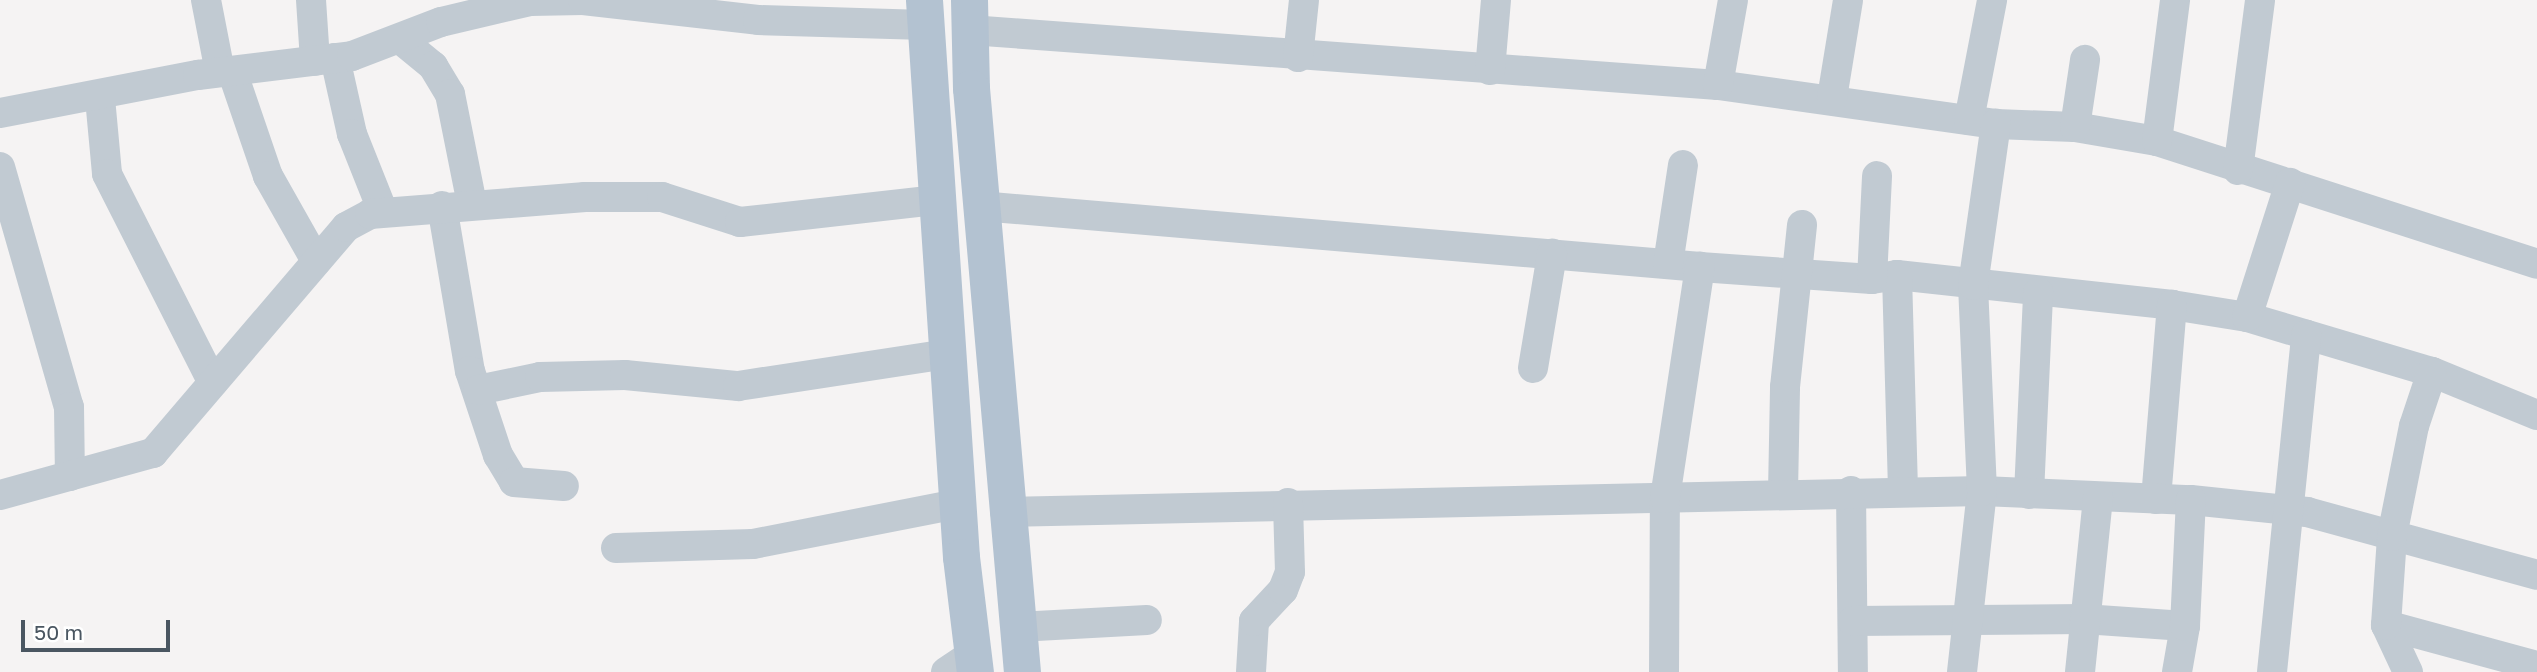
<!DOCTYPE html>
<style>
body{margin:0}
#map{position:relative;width:2537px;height:672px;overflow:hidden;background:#f5f3f3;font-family:"Golos Text",sans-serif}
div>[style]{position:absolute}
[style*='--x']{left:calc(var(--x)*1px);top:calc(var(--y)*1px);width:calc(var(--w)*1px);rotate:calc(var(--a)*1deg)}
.minor>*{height:30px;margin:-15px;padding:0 15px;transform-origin:15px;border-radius:15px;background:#c1cad2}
.major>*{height:37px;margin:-18.5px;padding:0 18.5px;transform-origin:18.5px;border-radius:18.5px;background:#b3c2d1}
span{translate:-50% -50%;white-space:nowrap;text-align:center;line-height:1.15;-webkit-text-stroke:6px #fff;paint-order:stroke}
.scale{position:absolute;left:21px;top:620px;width:149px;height:32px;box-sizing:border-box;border:4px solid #4a5661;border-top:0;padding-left:9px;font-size:21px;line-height:24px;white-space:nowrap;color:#4a5661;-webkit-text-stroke:5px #fff;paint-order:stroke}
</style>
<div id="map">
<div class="minor">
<i style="--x:206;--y:0;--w:73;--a:79"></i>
<i style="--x:311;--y:0;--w:61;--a:86.2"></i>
<i style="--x:970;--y:30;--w:750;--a:4.21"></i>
<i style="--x:1718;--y:85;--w:281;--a:8"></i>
<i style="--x:1996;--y:124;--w:79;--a:2.2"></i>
<i style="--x:2075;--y:127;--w:83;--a:9.7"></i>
<i style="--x:2157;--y:141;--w:399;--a:17.9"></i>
<i style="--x:400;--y:39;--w:43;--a:39.3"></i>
<i style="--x:433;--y:66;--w:33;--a:59"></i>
<i style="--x:450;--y:94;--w:112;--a:78.7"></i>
<i style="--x:1298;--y:57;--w:57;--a:-84"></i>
<i style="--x:335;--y:58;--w:78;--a:77.4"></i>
<i style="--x:352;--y:134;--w:84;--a:68.3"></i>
<i style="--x:1490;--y:70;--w:70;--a:-85.1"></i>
<i style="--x:232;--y:71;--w:111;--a:71.1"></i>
<i style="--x:268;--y:176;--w:98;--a:60.5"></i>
<i style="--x:1718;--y:85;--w:86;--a:-80"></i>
<i style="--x:100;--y:98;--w:76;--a:84.7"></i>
<i style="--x:107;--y:174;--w:234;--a:63.1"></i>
<i style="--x:1832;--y:98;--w:99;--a:-80.7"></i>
<i style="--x:0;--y:113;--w:202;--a:-10.9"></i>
<i style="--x:198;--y:75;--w:155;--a:-7"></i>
<i style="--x:352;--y:56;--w:95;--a:-20.9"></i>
<i style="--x:441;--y:22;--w:91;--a:-13.3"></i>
<i style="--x:530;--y:1;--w:53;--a:-1.1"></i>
<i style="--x:583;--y:0;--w:176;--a:6.5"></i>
<i style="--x:758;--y:20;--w:167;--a:1.7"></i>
<i style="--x:1969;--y:120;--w:122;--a:-79.1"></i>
<i style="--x:2075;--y:127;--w:68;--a:-81.5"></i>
<i style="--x:2157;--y:141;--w:142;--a:-82.7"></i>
<i style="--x:0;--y:167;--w:250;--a:74"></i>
<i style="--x:69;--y:407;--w:69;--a:89.2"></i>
<i style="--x:2238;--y:170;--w:171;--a:-82.6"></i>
<i style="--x:442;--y:206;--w:167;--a:80.4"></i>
<i style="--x:470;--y:371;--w:89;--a:71.6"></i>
<i style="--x:498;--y:455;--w:31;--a:59"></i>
<i style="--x:514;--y:482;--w:50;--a:4.6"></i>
<i style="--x:980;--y:206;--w:723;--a:4.84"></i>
<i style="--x:1700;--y:267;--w:172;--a:4"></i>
<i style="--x:1872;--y:279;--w:25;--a:-9"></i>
<i style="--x:1897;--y:275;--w:277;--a:6.2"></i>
<i style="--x:2172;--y:305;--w:76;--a:9.1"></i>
<i style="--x:2247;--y:317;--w:193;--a:16.6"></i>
<i style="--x:2432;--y:372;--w:113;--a:22.3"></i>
<i style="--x:1668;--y:264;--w:100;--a:-81.4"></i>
<i style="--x:1897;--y:275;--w:215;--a:88.4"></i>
<i style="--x:1872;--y:279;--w:103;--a:-87.2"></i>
<i style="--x:2247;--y:317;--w:141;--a:-72.2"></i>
<i style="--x:1533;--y:368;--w:116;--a:-80.5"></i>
<i style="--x:478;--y:390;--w:63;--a:-11.8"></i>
<i style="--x:540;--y:377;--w:85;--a:-1.3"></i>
<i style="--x:625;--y:375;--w:114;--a:5.6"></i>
<i style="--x:738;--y:386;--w:210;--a:-8.7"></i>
<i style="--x:1851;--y:491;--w:181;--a:89.4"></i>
<i style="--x:1783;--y:493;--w:106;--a:-88.9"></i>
<i style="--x:1785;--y:387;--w:163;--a:-84"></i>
<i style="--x:2029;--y:494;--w:202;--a:-87.4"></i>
<i style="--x:0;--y:495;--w:159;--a:-15.4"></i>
<i style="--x:153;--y:453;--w:297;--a:-49.5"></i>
<i style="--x:346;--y:227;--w:27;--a:-28"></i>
<i style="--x:370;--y:214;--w:216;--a:-4.5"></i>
<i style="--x:585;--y:197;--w:77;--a:0"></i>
<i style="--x:662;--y:197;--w:82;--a:17.8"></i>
<i style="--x:740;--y:222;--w:196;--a:-6.4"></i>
<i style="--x:2156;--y:499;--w:195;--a:-85.3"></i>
<i style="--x:1005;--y:512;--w:977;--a:-1.23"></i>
<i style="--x:1982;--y:491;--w:209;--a:2.5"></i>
<i style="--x:2191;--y:500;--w:117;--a:5.9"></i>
<i style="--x:2307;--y:512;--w:238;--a:15.3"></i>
<i style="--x:616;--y:548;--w:137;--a:-1.7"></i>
<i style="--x:753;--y:544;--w:208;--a:-11.1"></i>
<i style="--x:1853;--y:621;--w:231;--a:-0.5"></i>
<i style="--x:2084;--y:619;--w:101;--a:4"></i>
<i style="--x:2386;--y:625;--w:156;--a:15.2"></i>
<i style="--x:1018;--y:627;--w:129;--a:-3.1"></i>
<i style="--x:946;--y:672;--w:32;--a:-34"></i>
<i style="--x:1251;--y:672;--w:51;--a:-86.6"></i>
<i style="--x:1254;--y:621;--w:42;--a:-46.9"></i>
<i style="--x:1283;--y:590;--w:19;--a:-69"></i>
<i style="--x:1290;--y:572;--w:69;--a:-91.7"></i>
<i style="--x:1664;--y:672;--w:174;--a:-89.7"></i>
<i style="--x:1665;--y:498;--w:234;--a:-81.4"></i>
<i style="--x:1962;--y:672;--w:182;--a:-83.7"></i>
<i style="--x:1982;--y:491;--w:206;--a:-92.5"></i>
<i style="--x:1973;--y:285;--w:163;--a:-81.9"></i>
<i style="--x:2080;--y:672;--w:176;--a:-84.1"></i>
<i style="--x:2177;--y:672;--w:47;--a:-80.1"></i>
<i style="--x:2185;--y:626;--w:126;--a:-87.3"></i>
<i style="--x:2272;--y:672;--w:339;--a:-84.2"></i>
<i style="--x:2408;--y:672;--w:52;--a:-115.1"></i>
<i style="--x:2386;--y:625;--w:89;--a:-86.1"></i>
<i style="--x:2392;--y:536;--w:112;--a:-78.7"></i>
<i style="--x:2414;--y:426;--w:57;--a:-71.6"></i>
</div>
<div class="major">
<i style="--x:924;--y:0;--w:558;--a:86.2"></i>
<i style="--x:961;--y:557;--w:116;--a:83.1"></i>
<i style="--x:969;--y:0;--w:88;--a:88.7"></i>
<i style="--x:971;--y:88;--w:586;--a:85.01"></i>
</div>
<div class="scale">50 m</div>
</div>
